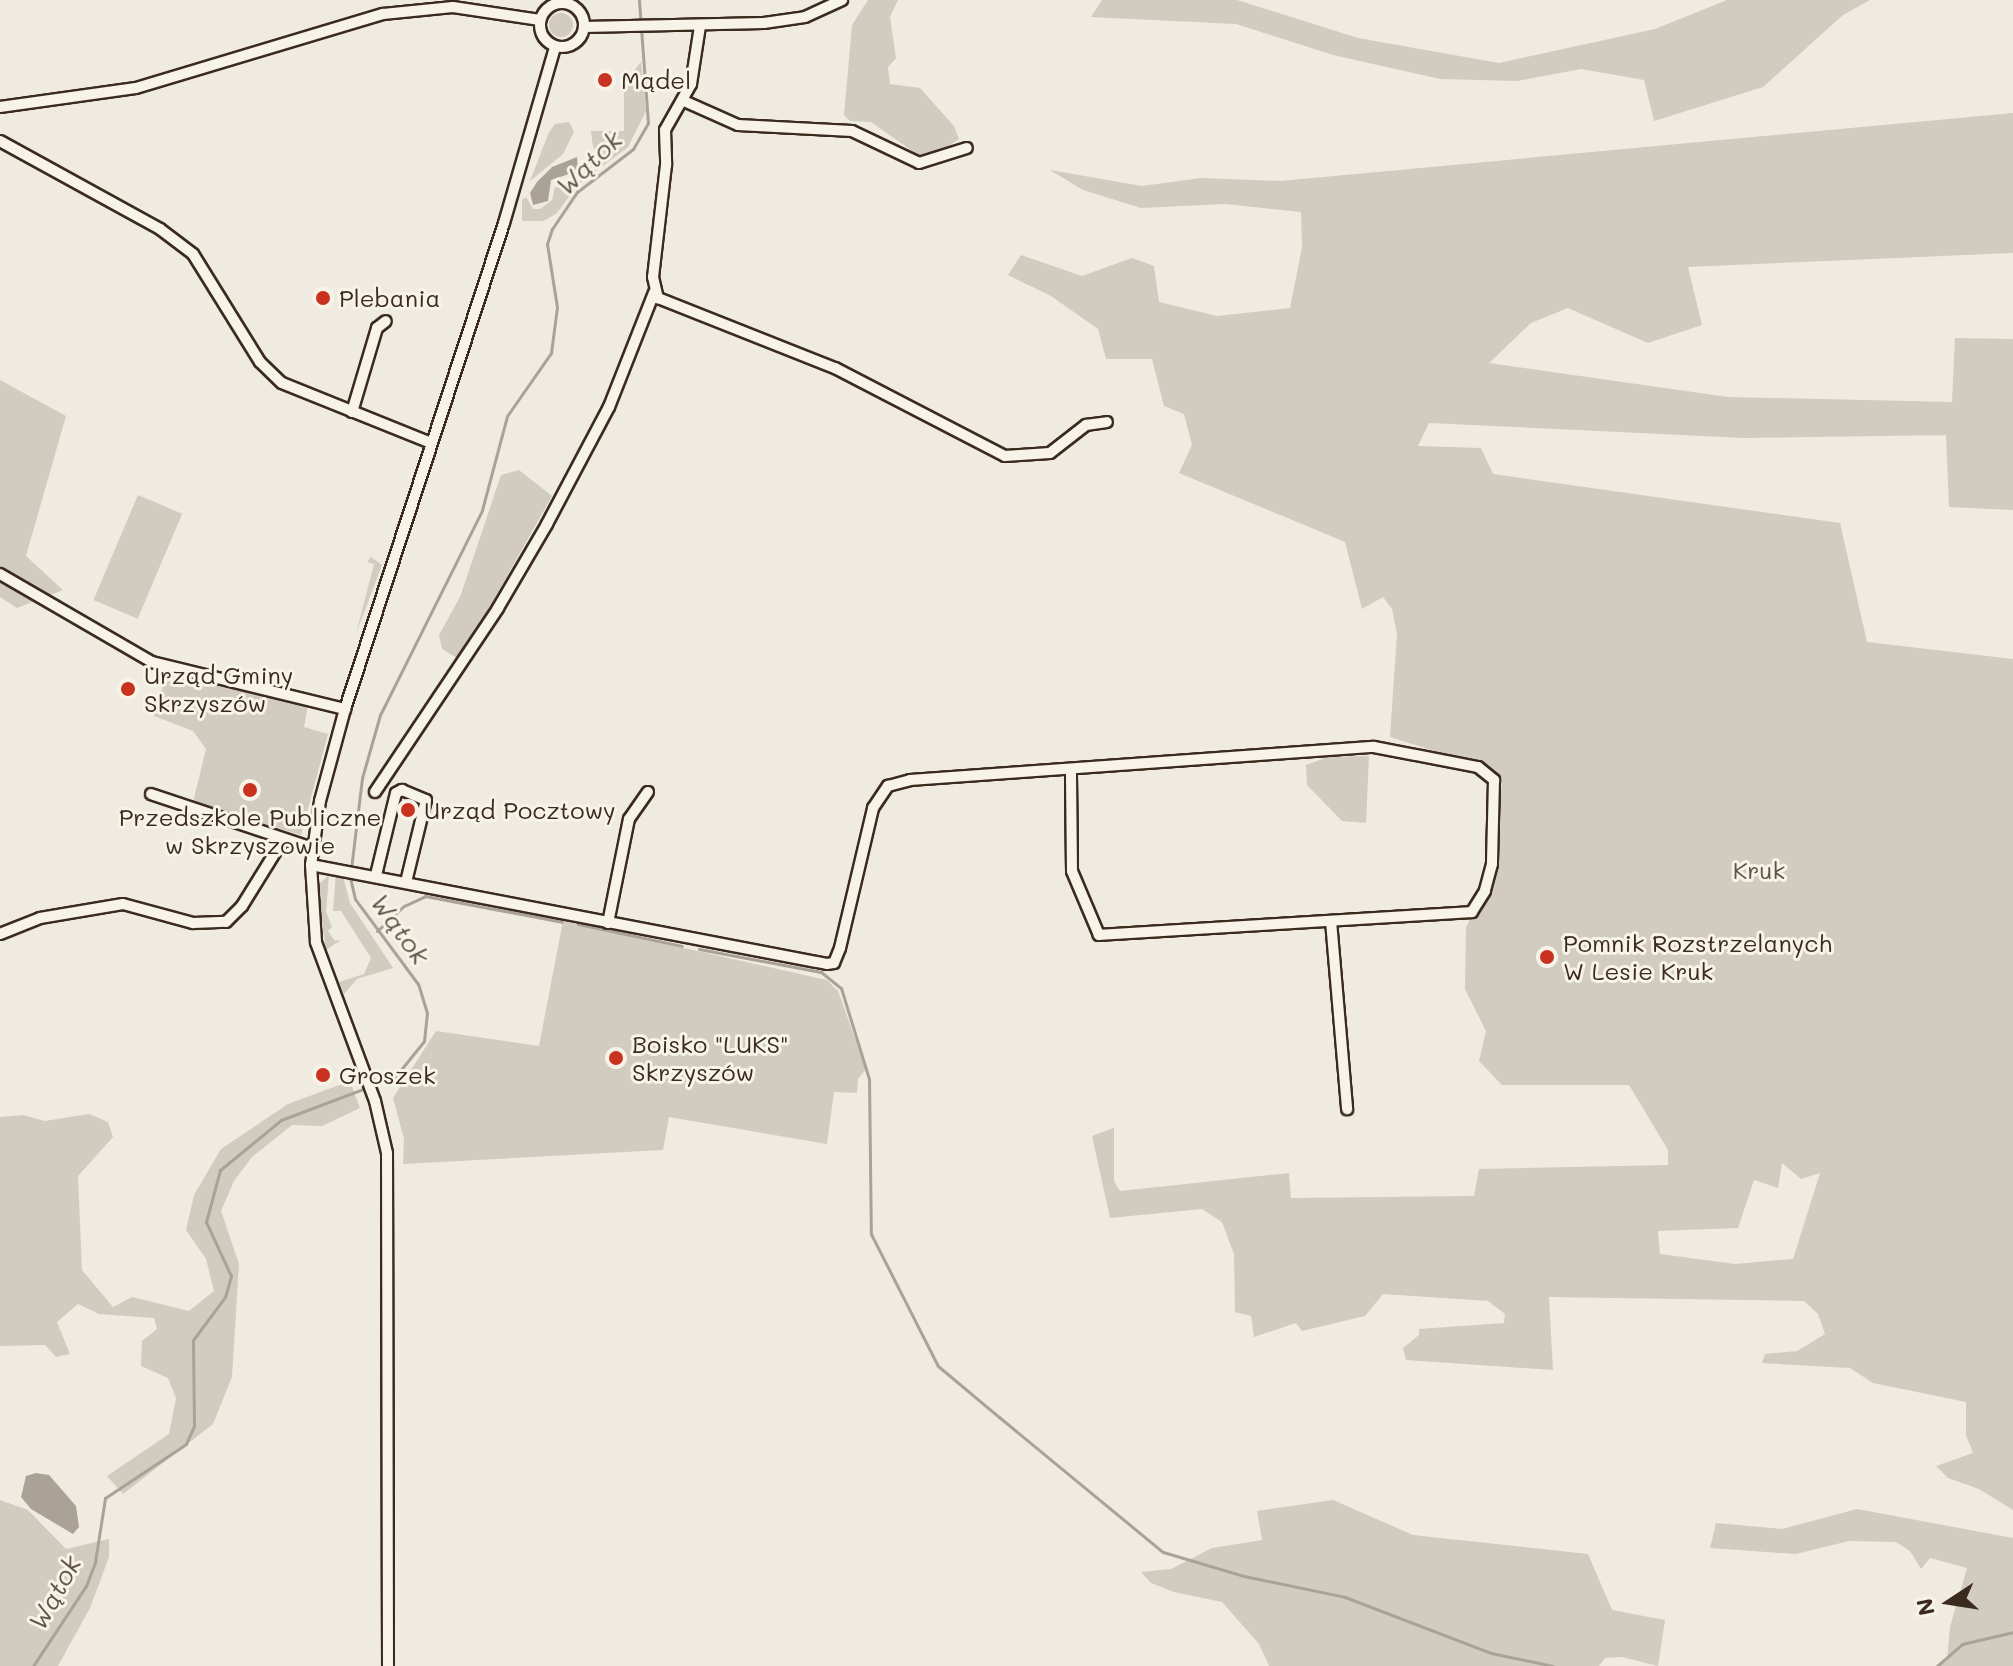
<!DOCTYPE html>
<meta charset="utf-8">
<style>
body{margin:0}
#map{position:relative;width:2013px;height:1666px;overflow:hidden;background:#efebe0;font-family:Mali,sans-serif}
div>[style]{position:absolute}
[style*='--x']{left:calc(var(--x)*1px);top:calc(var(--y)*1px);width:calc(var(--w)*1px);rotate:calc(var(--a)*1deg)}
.green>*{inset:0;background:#d1cbc0;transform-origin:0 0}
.round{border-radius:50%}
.water>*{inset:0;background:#aaa296}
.stream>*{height:3px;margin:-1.5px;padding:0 1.5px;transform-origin:1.5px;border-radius:1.5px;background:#aaa296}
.roads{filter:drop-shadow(2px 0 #3b2a1e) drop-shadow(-2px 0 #3b2a1e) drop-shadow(0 2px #3b2a1e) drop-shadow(0 -2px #3b2a1e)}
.minor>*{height:10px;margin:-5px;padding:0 5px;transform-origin:5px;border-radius:5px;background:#f7f3e8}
.minor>.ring{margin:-5px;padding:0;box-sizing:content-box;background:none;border:10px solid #f7f3e8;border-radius:50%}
.dots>*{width:22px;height:22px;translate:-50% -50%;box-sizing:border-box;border:4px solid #f7f3e8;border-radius:50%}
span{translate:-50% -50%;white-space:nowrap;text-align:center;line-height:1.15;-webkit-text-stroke:6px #f7f3e8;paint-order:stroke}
.poi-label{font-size:24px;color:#3b2a1e}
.left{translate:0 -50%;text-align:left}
.park-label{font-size:24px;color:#605246}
.water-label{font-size:26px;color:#625448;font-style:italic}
.north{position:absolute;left:1909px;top:1562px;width:80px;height:80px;-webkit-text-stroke:6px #f7f3e8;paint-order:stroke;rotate:258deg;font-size:22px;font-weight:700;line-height:32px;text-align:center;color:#3b2a1e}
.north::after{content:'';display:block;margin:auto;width:28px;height:36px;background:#3b2a1e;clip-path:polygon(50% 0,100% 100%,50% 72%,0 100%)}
</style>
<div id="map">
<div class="green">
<i style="clip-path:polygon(868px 0,898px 0,890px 17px,896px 58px,888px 67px,890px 84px,920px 88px,954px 126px,959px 139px,937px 154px,918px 155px,871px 122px,850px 121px,844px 115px,852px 25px)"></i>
<i style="clip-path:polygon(1102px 0,1237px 0,1358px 38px,1499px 63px,1655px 29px,1727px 0,1870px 0,1843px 15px,1763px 87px,1654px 121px,1644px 80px,1581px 69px,1517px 81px,1440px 79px,1333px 55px,1236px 24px,1091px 17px)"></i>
<i class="round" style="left:549px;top:13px;width:24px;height:24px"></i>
<i style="clip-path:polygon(641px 62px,646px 111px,628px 147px,579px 184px,556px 214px,543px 221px,522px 221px,522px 200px,526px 197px,533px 209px,540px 209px,552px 200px,555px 187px,569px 186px,602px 156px,593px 147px,591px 131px,624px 131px,624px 83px)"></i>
<i style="clip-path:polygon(evenodd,2013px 113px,2013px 253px,1688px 267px,1702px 325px,1648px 343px,1568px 308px,1531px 323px,1489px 363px,1728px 397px,1952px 402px,1955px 338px,2013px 339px,2013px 510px,1949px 507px,1946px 435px,1744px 438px,1429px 423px,1418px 446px,1481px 448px,1493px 474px,1840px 523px,1867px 642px,2013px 659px,2013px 1510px,1979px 1489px,1948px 1478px,1936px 1466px,1973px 1453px,1966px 1435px,1966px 1402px,1873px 1383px,1850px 1368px,1762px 1363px,1765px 1354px,1797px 1351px,1825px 1334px,1818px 1314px,1804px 1301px,1549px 1297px,1553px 1370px,1406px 1360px,1403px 1348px,1419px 1335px,1419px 1329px,1504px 1323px,1505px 1314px,1488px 1301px,1383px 1294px,1365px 1316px,1302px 1331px,1296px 1323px,1254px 1337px,1251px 1316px,1235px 1312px,1234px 1254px,1222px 1222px,1202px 1209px,1110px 1218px,1092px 1136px,1114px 1128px,1114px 1181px,1120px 1191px,1289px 1173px,1291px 1198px,1474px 1196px,1479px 1169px,1668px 1165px,1668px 1150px,1629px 1085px,1502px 1085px,1479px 1061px,1486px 1031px,1465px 989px,1466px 927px,1495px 873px,1502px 779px,1485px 767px,1390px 737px,1397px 634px,1392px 609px,1383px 597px,1362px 609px,1345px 542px,1179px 473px,1192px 445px,1184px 414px,1164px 406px,1152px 359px,1106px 359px,1098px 329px,1051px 296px,1008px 275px,1021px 255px,1082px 276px,1132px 258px,1154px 266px,1159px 302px,1217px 316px,1290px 308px,1302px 247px,1301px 212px,1225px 204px,1141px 208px,1083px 190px,1050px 170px,1142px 186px,1201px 178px,1280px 181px,2013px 113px,1782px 1163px,1801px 1179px,1820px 1173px,1793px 1259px,1735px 1264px,1660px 1254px,1658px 1231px,1738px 1228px,1754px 1180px,1778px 1188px,1782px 1163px)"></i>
<i style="clip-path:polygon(569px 122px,574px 132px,563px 154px,530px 181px,549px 132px,555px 124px)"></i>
<i style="clip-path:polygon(0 380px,66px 416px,26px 556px,63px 590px,17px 608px,0 597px)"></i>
<i style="clip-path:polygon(519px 470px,552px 496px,475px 633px,467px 664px,442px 649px,439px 635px,460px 597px,501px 475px)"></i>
<i style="left:138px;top:495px;width:48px;height:114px;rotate:23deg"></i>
<i style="clip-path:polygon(371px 557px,382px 565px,356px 634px,374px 564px,367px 562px)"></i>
<i style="clip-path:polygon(166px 675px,308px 705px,304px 727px,328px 734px,301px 835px,193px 802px,206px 749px,193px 731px,154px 716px)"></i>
<i style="clip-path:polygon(1369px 756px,1366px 823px,1342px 821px,1307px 785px,1306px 765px,1328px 757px)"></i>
<i style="clip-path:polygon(336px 872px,342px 873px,350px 903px,393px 968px,357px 979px,344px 994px,339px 982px,364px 974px,371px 958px,341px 911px,333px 911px)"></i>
<i style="clip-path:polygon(329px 875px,326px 912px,332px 927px,328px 931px,335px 941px,341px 940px,326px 950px,317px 886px)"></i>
<i style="clip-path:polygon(563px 921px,827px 980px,838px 991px,866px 1069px,858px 1079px,857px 1093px,834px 1092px,827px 1144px,669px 1117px,663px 1150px,403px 1164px,404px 1139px,393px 1098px,436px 1031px,539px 1046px)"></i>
<i style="clip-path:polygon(350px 1081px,360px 1108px,322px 1126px,292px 1125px,252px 1157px,234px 1181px,221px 1211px,239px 1264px,232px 1377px,213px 1424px,123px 1494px,107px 1476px,169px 1434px,176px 1398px,168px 1378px,141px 1366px,142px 1341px,157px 1329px,154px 1318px,99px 1314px,78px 1304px,57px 1322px,70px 1354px,56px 1357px,45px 1345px,0 1346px,0 1117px,23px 1115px,45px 1121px,89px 1114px,108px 1122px,113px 1137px,78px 1176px,82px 1270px,113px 1307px,132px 1297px,189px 1311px,214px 1291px,206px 1259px,186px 1230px,194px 1195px,221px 1149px,288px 1104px)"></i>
<i style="clip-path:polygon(0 1500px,28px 1510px,66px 1549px,109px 1539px,109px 1557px,90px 1608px,58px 1666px,0 1666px)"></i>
<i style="clip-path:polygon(1333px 1500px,1413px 1535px,1588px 1554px,1612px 1610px,1665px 1620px,1658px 1666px,1622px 1657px,1605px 1658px,1599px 1666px,1269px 1666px,1259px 1644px,1222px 1602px,1174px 1592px,1151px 1583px,1141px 1572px,1171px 1569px,1212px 1548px,1262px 1540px,1257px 1511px)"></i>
<i style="clip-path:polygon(1857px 1509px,2013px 1538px,2013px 1666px,1939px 1666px,1947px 1660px,1950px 1627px,1967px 1568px,1930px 1558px,1921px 1569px,1910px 1551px,1896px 1542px,1849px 1541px,1796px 1554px,1710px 1548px,1716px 1523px,1782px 1529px)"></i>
</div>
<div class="water">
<i style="clip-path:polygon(577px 157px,578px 171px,551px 180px,548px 201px,533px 205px,530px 193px,537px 182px,552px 167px)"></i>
<i style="clip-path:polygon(36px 1473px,49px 1475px,76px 1506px,79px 1527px,73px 1534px,31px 1509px,21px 1497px,26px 1476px)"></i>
</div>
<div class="stream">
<i style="--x:351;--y:869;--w:92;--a:-83.1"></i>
<i style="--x:362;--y:778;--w:66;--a:-74.1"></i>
<i style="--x:380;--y:715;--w:229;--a:-63.5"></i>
<i style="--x:482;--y:510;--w:97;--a:-75.1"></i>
<i style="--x:507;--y:416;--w:77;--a:-55.1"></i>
<i style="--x:551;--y:353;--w:46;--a:-82.6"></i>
<i style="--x:557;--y:307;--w:64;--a:-99"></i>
<i style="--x:547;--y:244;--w:16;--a:-72"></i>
<i style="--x:552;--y:229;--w:45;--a:-56"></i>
<i style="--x:577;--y:192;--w:71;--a:-37.5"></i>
<i style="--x:633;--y:149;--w:30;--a:-60"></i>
<i style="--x:648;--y:123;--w:123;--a:-94.2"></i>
<i style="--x:578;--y:924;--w:106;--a:11.9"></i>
<i style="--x:377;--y:931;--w:37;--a:-43"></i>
<i style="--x:404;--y:906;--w:23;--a:-25"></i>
<i style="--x:425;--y:896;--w:139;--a:10.7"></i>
<i style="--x:699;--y:949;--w:124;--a:10.7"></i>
<i style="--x:821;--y:972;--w:26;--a:39"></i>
<i style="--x:841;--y:988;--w:95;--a:72.9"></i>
<i style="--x:869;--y:1079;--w:155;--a:89.3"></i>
<i style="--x:871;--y:1234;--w:148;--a:63.1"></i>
<i style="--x:938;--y:1366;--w:80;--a:39.9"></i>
<i style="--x:999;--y:1417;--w:212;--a:39.5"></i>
<i style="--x:1163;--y:1552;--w:84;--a:16.5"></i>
<i style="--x:1244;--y:1576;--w:103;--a:11.7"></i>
<i style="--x:1345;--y:1597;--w:156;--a:21"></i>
<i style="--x:1491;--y:1653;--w:63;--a:11.8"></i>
<i style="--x:33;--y:1666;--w:96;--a:-56.5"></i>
<i style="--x:86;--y:1586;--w:26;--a:-69"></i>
<i style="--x:95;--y:1562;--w:65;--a:-81.1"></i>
<i style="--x:105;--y:1498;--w:97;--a:-33.7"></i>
<i style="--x:186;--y:1444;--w:20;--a:-66"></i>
<i style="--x:194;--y:1426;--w:86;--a:-90.7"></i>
<i style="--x:193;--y:1340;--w:54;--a:-53.3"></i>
<i style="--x:225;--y:1297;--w:22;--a:-74"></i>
<i style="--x:231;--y:1276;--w:60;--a:-114.8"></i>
<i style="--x:206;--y:1222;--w:54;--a:-74.9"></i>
<i style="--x:220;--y:1170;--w:79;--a:-39.3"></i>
<i style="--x:281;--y:1120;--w:122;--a:-20.7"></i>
<i style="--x:395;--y:1077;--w:46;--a:-51.1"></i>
<i style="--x:424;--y:1041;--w:28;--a:-84"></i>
<i style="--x:427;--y:1013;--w:30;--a:-107"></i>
<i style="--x:418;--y:984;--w:106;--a:-126.5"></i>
<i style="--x:355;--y:899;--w:23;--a:-103"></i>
<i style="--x:1937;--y:1666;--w:33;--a:-41"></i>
<i style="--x:1962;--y:1644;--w:52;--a:-13.2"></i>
</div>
<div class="roads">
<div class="minor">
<i class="ring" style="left:540px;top:3px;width:34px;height:34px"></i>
<i style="--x:700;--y:26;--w:59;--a:98.8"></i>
<i style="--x:691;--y:84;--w:53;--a:119.5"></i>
<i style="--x:665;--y:130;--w:35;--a:88"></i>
<i style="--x:666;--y:165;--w:113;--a:96.6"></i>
<i style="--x:653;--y:277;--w:22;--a:77"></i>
<i style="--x:658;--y:298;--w:190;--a:21.6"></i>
<i style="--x:835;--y:368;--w:191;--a:27.4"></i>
<i style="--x:1005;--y:456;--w:45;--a:-3.8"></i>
<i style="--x:1050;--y:453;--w:46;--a:-37.9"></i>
<i style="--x:1086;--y:425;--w:21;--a:-8"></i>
<i style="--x:584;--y:27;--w:180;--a:-1.3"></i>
<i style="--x:764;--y:23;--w:41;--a:-8.3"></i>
<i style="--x:805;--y:17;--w:41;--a:-24.7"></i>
<i style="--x:684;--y:101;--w:59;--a:24"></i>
<i style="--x:738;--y:125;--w:114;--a:3"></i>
<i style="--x:852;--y:131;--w:74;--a:25.5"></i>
<i style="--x:919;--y:163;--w:50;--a:-17.4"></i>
<i style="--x:0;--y:107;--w:137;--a:-8"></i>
<i style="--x:136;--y:88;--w:258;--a:-16.7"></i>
<i style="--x:383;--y:14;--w:70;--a:-5.7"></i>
<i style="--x:453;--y:7;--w:88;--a:8.5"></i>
<i style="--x:0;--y:141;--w:183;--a:28.8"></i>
<i style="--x:160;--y:229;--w:41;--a:37.1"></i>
<i style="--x:193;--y:254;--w:127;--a:58.2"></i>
<i style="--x:260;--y:362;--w:30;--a:44"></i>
<i style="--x:282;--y:383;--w:161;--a:21.9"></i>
<i style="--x:352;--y:412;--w:88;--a:-73.4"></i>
<i style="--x:377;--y:328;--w:11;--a:-38"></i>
<i style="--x:0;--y:574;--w:176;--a:30.1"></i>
<i style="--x:152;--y:662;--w:199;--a:13.7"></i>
<i style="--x:375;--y:792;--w:221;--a:-56.2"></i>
<i style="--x:498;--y:608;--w:97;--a:-59.7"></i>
<i style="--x:547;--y:524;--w:132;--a:-62.1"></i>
<i style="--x:609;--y:407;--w:123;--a:-68.5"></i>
<i style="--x:151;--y:794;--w:170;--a:18.5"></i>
<i style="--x:311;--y:865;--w:525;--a:10.86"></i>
<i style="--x:827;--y:964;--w:7;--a:-8"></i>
<i style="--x:834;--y:963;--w:16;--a:-68"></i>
<i style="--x:840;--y:948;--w:144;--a:-76.7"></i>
<i style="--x:873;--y:808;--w:27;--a:-56"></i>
<i style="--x:888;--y:786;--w:23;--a:-15"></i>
<i style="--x:910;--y:780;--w:465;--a:-4.1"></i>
<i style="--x:1374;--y:747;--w:106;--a:10.9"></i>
<i style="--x:1478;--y:767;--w:21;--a:39"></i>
<i style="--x:1494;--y:780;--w:84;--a:91.4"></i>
<i style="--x:1492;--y:864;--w:28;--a:105"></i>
<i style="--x:1485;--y:891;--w:25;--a:122"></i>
<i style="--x:1472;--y:912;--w:374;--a:176.5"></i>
<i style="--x:1099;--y:935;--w:69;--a:-112.9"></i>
<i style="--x:1072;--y:871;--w:102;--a:-90.6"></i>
<i style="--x:376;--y:875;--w:84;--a:-76.3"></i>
<i style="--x:396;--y:793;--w:7;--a:-27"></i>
<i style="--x:402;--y:790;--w:26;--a:23"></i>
<i style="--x:426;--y:800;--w:84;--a:103.7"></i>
<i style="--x:1331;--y:921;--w:189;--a:85.1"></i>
<i style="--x:608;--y:923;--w:106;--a:-78.6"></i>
<i style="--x:629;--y:819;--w:33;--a:-55"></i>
<i style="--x:0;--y:934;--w:43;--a:-21.8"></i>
<i style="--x:40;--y:918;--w:84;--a:-9.6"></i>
<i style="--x:123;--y:904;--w:73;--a:15.2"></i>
<i style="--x:193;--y:923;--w:33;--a:-2"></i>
<i style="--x:226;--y:922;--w:23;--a:-45"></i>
<i style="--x:242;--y:906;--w:78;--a:-58.2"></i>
<i style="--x:388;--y:1666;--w:513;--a:-90.11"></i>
<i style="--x:387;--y:1153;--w:53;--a:-103"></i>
<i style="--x:375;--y:1101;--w:170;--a:-110.4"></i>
<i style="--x:316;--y:942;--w:77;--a:-93.7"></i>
<i style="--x:311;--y:865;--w:65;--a:-82"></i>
<i style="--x:320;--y:801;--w:95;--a:-74.8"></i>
<i style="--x:345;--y:709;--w:511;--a:-71.88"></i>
<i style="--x:504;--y:223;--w:183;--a:-73.8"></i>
</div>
</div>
<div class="dots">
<i style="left:605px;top:80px;background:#c8321e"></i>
<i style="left:323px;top:298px;background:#c8321e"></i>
<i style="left:128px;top:689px;background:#c8321e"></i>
<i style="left:250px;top:790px;background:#c8321e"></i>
<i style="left:408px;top:810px;background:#c8321e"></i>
<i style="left:1547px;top:957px;background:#c8321e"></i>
<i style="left:616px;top:1058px;background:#c8321e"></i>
<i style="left:323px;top:1075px;background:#c8321e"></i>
</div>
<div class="poi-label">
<span class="left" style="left:621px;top:80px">Mądel</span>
<span class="left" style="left:339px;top:298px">Plebania</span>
<span class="left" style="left:144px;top:689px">Urząd Gminy<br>Skrzyszów</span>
<span class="left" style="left:424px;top:810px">Urząd Pocztowy</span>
<span style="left:250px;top:831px">Przedszkole Publiczne<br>w Skrzyszowie</span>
<span class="left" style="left:1563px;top:957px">Pomnik Rozstrzelanych<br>W Lesie Kruk</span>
<span class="left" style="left:632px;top:1058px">Boisko "LUKS"<br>Skrzyszów</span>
<span class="left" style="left:339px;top:1075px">Groszek</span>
</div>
<div class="park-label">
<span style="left:1759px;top:870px">Kruk</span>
</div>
<div class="water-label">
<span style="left:589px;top:163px;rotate:-44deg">Wątok</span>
<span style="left:400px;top:929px;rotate:54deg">Wątok</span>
<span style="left:55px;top:1593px;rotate:-61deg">Wątok</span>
</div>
<div class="north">N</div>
</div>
